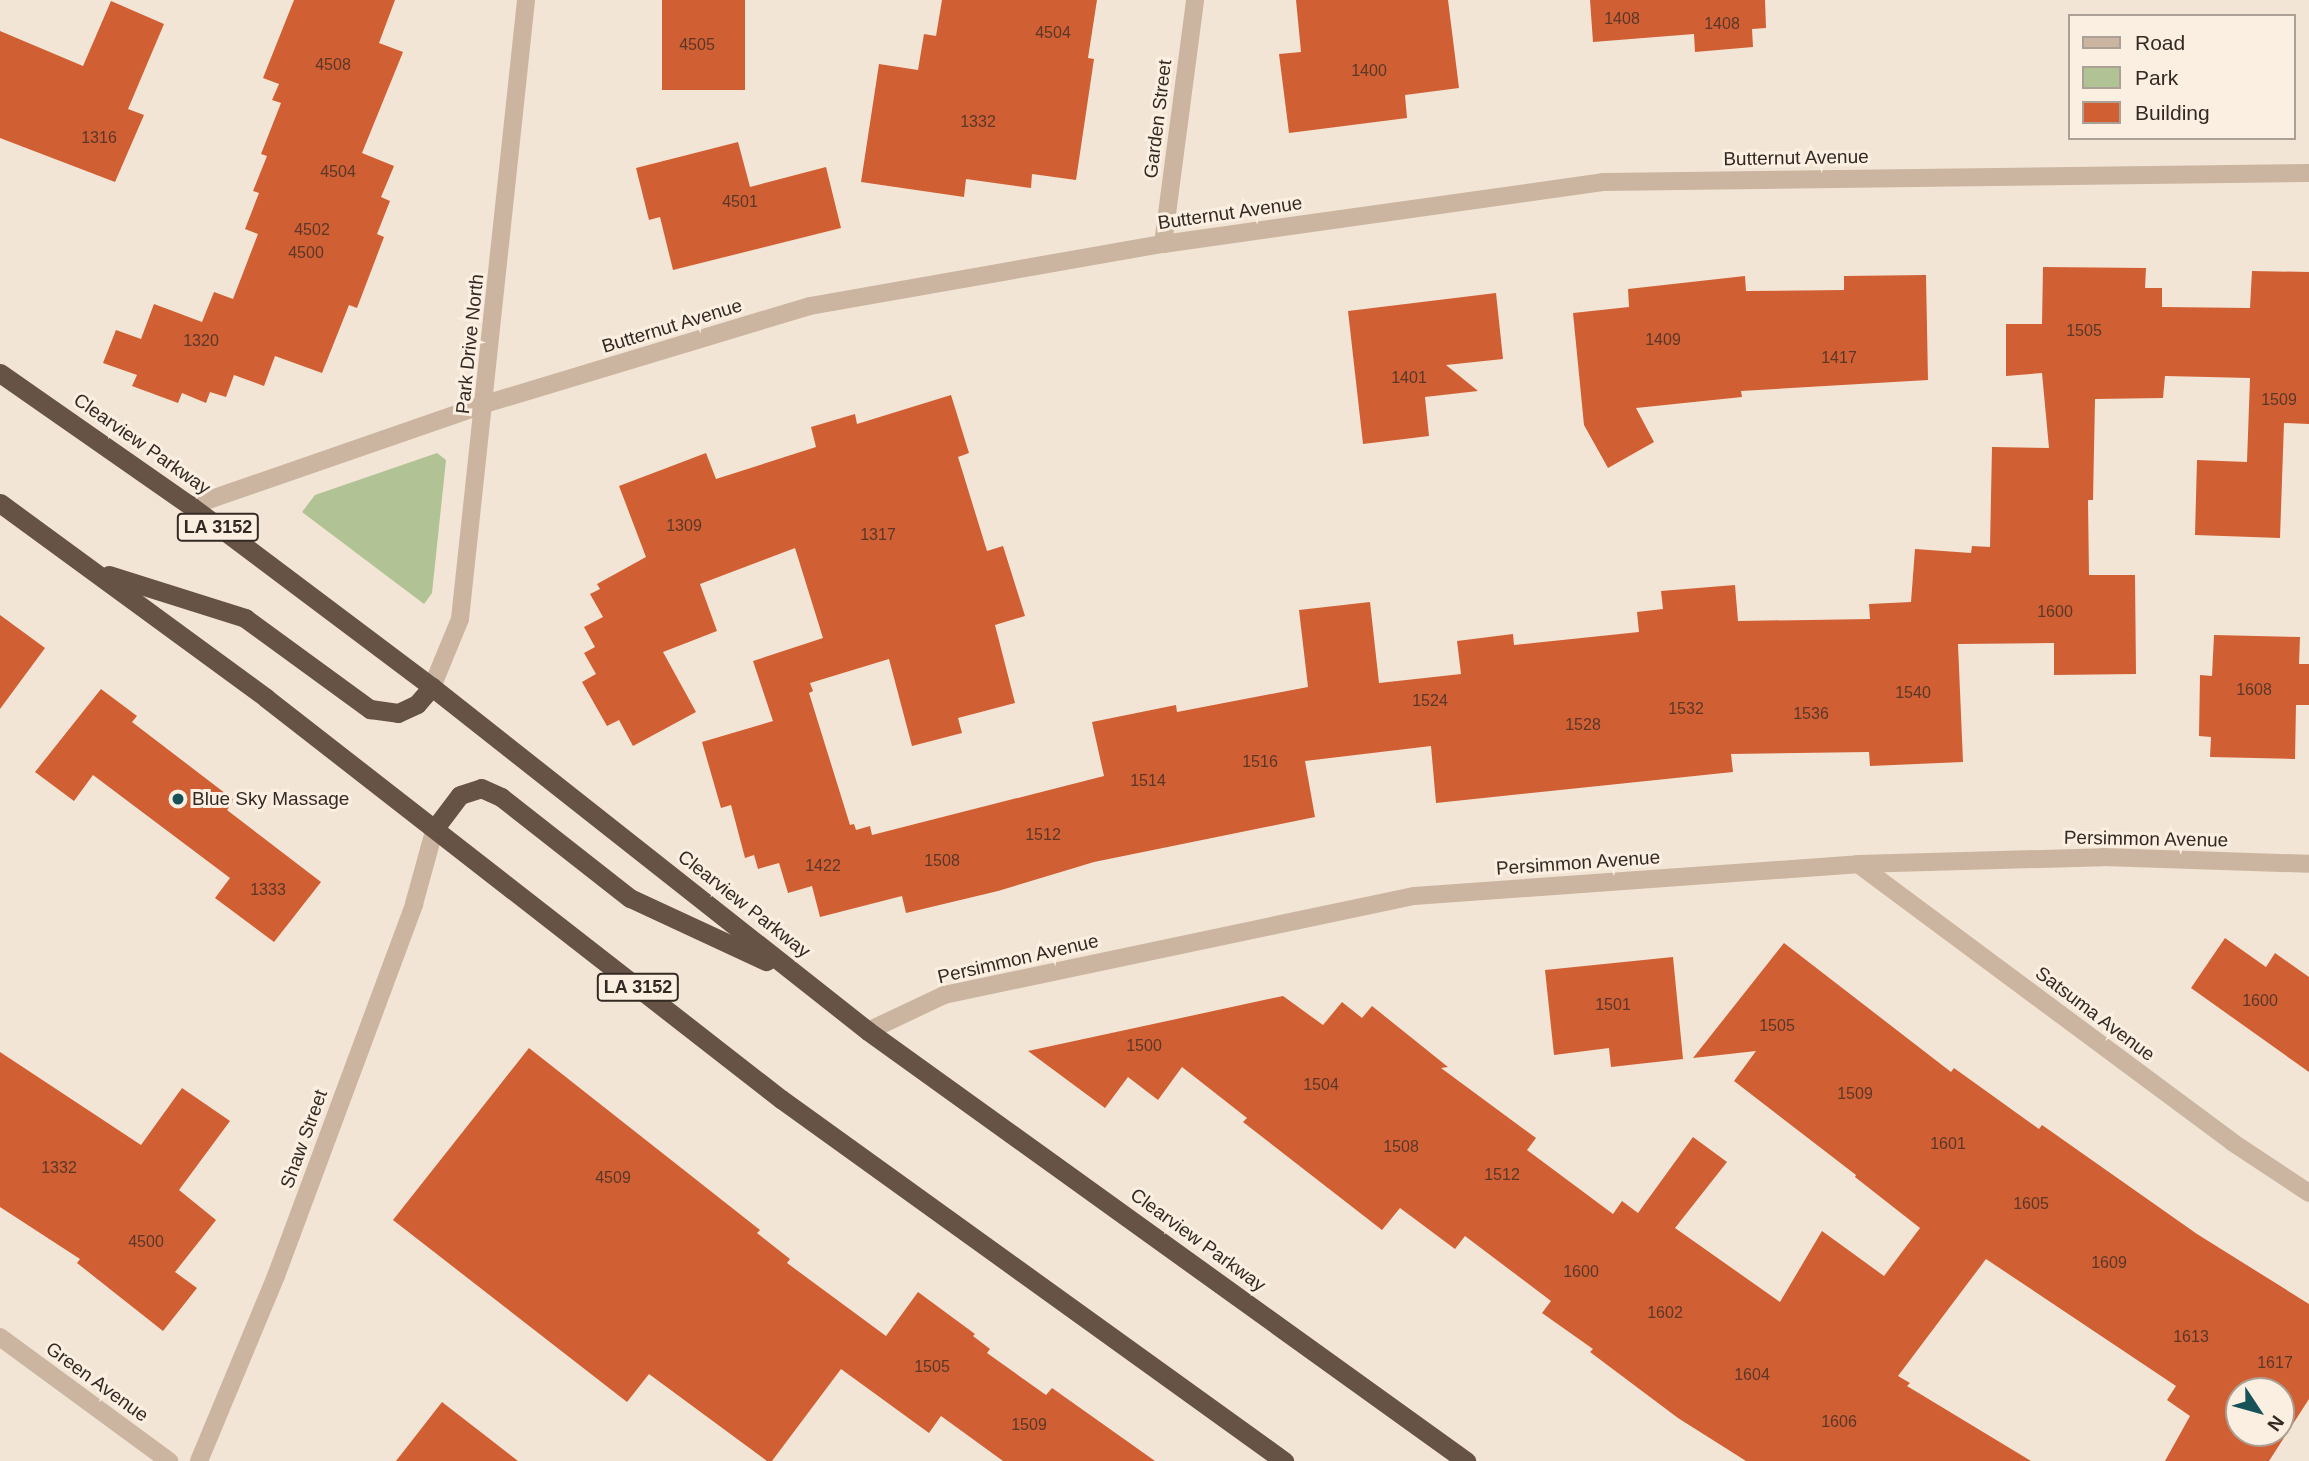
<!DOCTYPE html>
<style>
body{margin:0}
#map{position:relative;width:2309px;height:1461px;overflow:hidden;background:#f3e5d5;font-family:Helvetica,sans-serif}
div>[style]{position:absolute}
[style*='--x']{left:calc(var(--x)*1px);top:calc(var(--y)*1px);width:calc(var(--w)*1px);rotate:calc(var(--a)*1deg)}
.green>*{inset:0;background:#b1c294}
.building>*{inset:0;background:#d15f34;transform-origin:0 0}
.minor>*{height:18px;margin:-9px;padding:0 9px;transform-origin:9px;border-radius:9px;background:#cbb5a0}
.trunk>*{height:19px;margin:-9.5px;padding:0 9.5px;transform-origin:9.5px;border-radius:9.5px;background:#675246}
.dots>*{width:19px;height:19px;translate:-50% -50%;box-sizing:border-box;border:4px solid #faefe1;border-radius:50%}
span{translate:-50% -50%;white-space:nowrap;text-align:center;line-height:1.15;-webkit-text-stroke:6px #faefe1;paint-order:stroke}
.number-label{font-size:16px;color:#5b3728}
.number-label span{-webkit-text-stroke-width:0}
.shield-label span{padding:2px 5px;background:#faefe1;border:2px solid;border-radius:5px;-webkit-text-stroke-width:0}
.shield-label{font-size:18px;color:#342a24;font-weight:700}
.street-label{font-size:19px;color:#342a24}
.poi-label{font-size:19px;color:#342a24}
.left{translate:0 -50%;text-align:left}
.legend{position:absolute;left:2068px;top:14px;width:228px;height:126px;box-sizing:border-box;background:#faefe1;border:2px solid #aba095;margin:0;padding:9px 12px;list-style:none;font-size:21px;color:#342a24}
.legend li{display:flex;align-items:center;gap:14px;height:35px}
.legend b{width:35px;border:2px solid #aba095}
.north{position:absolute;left:2225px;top:1377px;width:70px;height:70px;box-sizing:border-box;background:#faefe1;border:2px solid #aba095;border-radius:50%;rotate:126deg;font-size:19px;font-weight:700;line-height:28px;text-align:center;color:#342a24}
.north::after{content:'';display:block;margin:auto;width:24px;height:32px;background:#175259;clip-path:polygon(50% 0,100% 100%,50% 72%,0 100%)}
</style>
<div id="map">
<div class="green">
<i style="clip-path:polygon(437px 453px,446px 460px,432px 593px,424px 604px,302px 512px,315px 495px)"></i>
</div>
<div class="building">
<i style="clip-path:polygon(294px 0,395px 0,379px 43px,403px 52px,362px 153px,394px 166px,381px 197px,390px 201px,377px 234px,384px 237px,357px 308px,349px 305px,322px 373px,275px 356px,264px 386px,234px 375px,226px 397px,210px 392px,206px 403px,182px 393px,178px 403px,132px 386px,137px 375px,103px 363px,116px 330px,141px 339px,154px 304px,202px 322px,214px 292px,233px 299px,258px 234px,245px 229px,259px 193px,253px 191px,267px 156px,261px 154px,281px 103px,272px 100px,279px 84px,263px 78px)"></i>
<i style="left:662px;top:0;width:83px;height:90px"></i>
<i style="clip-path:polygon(942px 0,1097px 0,1088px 58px,1094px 59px,1076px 180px,1032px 174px,1031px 188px,966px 179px,964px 197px,861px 182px,879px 64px,918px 70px,924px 34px,936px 36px)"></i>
<i style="clip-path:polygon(1296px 0,1448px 0,1459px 88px,1405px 95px,1407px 118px,1289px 133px,1279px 54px,1301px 52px)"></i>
<i style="clip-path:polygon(1590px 0,1765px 0,1766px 28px,1752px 29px,1753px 47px,1695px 52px,1694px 34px,1593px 42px)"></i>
<i style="clip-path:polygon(111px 1px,164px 24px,128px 109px,144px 115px,115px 182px,0 138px,0 31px,83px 66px)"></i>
<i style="clip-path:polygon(738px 142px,750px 187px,826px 167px,841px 228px,673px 270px,660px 217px,649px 220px,636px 168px)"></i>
<i style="clip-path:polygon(2043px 267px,2146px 268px,2145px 288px,2162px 288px,2162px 307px,2250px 308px,2252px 271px,2309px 272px,2309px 424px,2284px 423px,2280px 538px,2195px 535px,2197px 460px,2247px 462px,2250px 378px,2165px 376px,2163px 398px,2095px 399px,2093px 500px,2088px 500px,2089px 575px,2135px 575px,2136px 674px,2054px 675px,2054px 643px,1958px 644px,1963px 762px,1870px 766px,1869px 752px,1731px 754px,1733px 772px,1436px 803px,1431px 746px,1305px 761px,1315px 817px,1094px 862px,998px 891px,906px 913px,902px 896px,820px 917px,812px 886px,788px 893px,779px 863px,758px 869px,754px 855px,745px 858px,731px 805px,721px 808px,702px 742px,773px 721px,753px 661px,823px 638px,795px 548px,700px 584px,717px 631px,663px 652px,696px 712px,633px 746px,619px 720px,607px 726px,582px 682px,596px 674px,584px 653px,595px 647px,584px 627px,603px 617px,590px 594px,600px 589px,597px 584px,646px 557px,619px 486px,706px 453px,716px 479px,816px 447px,811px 427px,855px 414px,857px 424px,951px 395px,969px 453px,958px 457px,987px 551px,1003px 546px,1025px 616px,995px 625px,1015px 703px,958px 718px,962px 733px,912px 746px,889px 659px,810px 683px,813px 691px,809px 693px,850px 825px,854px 824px,856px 830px,870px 826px,872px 835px,1104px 776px,1092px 722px,1176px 705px,1177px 712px,1308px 687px,1299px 610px,1370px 602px,1379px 683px,1461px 674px,1457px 641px,1513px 634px,1514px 645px,1639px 632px,1637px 612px,1663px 609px,1661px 591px,1735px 585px,1738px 621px,1870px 619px,1869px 604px,1911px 602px,1915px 549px,1971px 553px,1972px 546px,1990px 547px,1992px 447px,2049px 448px,2042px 373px,2006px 376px,2006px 324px,2042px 324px)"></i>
<i style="clip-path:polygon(1926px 275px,1928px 380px,1741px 391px,1742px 397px,1636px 408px,1654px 442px,1608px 468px,1584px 425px,1573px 313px,1629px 307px,1628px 289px,1745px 276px,1746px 291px,1844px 290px,1844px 276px)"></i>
<i style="clip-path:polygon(1496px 293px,1503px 359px,1446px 365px,1478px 391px,1425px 397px,1429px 436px,1363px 444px,1348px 311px)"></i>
<i style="clip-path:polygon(0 615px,45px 648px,0 709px)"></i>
<i style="clip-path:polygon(2214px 635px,2300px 637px,2299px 664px,2309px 664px,2309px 705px,2296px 705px,2295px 759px,2210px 757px,2211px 737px,2199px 736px,2200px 675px,2212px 676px)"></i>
<i style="clip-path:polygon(101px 689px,137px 716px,132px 722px,234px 800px,227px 810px,321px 882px,274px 942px,215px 898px,230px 878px,93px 775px,74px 801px,35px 772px)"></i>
<i style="clip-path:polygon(2225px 938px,2266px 967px,2275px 953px,2309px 977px,2309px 1072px,2191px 988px)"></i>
<i style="clip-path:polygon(evenodd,1784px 943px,1951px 1072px,1954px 1068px,2039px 1129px,2042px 1125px,2197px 1234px,2309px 1304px,2309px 1399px,2269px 1461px,2165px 1461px,2190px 1416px,2167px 1400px,2176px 1386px,1986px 1259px,1898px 1376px,1910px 1383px,1907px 1386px,2031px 1461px,1746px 1461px,1678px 1418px,1590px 1352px,1593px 1349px,1542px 1313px,1551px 1301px,1465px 1236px,1455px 1249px,1400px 1208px,1382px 1230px,1243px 1122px,1247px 1118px,1182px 1067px,1158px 1100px,1128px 1077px,1105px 1108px,1028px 1051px,1283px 996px,1323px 1025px,1342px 1002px,1362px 1018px,1372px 1006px,1448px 1067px,1441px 1068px,1536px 1138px,1527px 1150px,1613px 1214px,1622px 1201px,1638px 1213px,1693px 1137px,1727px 1162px,1675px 1228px,1780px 1302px,1822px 1231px,1884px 1276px,1920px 1228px,1855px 1177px,1856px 1175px,1734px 1081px,1756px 1051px,1693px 1058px,1784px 943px,2239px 1391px,2281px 1391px,2281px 1433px,2239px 1433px,2239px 1391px)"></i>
<i style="clip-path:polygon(1673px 957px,1683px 1059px,1611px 1067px,1609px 1048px,1554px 1055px,1545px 970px)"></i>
<i style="clip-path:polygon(529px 1048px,760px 1230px,757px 1233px,790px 1259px,787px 1263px,886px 1336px,918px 1292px,975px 1334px,973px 1336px,990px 1349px,987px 1353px,1046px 1395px,1052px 1388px,1155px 1461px,1003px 1461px,941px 1416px,929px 1433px,841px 1369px,772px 1461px,767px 1461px,649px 1374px,627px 1402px,393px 1220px)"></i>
<i style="clip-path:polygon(0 1052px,141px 1145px,182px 1088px,230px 1121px,179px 1190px,216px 1220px,175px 1272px,197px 1288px,163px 1331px,77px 1263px,80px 1259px,0 1207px)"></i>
<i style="clip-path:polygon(442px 1402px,518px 1461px,396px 1461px)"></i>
</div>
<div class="minor">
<i style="--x:1163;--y:244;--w:246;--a:-82.5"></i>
<i style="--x:191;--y:506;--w:311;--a:-19.1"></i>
<i style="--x:485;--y:404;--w:339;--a:-16.8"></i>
<i style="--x:810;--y:306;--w:358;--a:-10"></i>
<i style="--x:1163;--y:244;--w:444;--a:-8"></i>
<i style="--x:1603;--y:182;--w:706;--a:-0.73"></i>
<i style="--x:432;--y:687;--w:74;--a:-67.6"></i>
<i style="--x:460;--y:619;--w:623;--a:-83.91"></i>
<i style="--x:1858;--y:864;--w:466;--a:36.6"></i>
<i style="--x:2232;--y:1142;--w:92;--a:33.5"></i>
<i style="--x:868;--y:1031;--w:84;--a:-25.3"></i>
<i style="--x:944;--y:995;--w:480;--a:-11.9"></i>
<i style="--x:1414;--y:896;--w:445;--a:-4.1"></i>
<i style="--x:1858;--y:864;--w:245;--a:-1.6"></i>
<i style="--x:2103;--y:857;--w:206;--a:1.9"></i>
<i style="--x:0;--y:1337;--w:210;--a:36.3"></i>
<i style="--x:199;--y:1461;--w:200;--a:-67.4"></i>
<i style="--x:276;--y:1276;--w:397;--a:-69.6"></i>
<i style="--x:414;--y:904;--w:79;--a:-74.6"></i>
</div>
<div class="trunk">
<i style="--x:0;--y:373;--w:233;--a:34.9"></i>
<i style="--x:191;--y:506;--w:301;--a:36.9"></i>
<i style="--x:432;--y:687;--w:555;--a:38.27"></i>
<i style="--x:868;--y:1031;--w:737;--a:35.72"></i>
<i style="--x:0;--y:503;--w:330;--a:36.2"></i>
<i style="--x:266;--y:698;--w:653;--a:37.91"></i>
<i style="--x:781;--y:1099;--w:620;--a:35.74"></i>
<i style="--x:109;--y:575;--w:143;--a:17.5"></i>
<i style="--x:245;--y:618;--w:155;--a:36.1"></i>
<i style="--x:370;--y:709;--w:28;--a:8"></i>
<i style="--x:398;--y:713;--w:21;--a:-25"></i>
<i style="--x:417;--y:704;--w:23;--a:-49"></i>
<i style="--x:435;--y:828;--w:41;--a:-52.9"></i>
<i style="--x:460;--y:795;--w:22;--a:-18"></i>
<i style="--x:481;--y:788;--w:22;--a:24"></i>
<i style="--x:501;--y:797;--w:164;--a:38.1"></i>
<i style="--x:630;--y:898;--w:150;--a:24.9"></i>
</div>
<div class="dots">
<i style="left:178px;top:799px;background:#175259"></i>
</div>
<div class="number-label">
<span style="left:1622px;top:19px">1408</span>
<span style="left:1722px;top:24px">1408</span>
<span style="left:1053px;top:33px">4504</span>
<span style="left:697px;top:45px">4505</span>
<span style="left:333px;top:65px">4508</span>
<span style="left:1369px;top:71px">1400</span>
<span style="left:978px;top:122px">1332</span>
<span style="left:99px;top:138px">1316</span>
<span style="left:338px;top:172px">4504</span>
<span style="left:740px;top:202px">4501</span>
<span style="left:312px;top:230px">4502</span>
<span style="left:306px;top:253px">4500</span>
<span style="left:2084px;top:331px">1505</span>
<span style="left:1663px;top:340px">1409</span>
<span style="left:201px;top:341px">1320</span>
<span style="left:1839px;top:358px">1417</span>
<span style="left:1409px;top:378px">1401</span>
<span style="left:2279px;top:400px">1509</span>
<span style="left:684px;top:526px">1309</span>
<span style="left:878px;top:535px">1317</span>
<span style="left:2055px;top:612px">1600</span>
<span style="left:2254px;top:690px">1608</span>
<span style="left:1913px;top:693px">1540</span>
<span style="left:1430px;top:701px">1524</span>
<span style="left:1686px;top:709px">1532</span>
<span style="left:1811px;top:714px">1536</span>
<span style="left:1583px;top:725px">1528</span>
<span style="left:1260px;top:762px">1516</span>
<span style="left:1148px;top:781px">1514</span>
<span style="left:1043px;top:835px">1512</span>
<span style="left:942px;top:861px">1508</span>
<span style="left:823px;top:866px">1422</span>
<span style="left:268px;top:890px">1333</span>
<span style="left:2260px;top:1001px">1600</span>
<span style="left:1613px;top:1005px">1501</span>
<span style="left:1777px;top:1026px">1505</span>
<span style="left:1144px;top:1046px">1500</span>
<span style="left:1321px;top:1085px">1504</span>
<span style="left:1855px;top:1094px">1509</span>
<span style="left:1948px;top:1144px">1601</span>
<span style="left:1401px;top:1147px">1508</span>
<span style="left:59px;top:1168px">1332</span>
<span style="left:1502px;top:1175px">1512</span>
<span style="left:613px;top:1178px">4509</span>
<span style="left:2031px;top:1204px">1605</span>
<span style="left:146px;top:1242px">4500</span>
<span style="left:2109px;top:1263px">1609</span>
<span style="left:1581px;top:1272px">1600</span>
<span style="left:1665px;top:1313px">1602</span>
<span style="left:2191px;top:1337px">1613</span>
<span style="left:2275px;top:1363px">1617</span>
<span style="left:932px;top:1367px">1505</span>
<span style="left:1752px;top:1375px">1604</span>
<span style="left:1839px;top:1422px">1606</span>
<span style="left:1029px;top:1425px">1509</span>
</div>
<div class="shield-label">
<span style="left:218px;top:527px">LA 3152</span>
<span style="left:638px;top:987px">LA 3152</span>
</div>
<div class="street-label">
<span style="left:1158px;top:119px;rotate:-83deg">Garden Street</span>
<span style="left:1796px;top:158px;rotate:-1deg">Butternut Avenue</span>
<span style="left:1230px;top:213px;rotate:-8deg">Butternut Avenue</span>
<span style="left:672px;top:326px;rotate:-17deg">Butternut Avenue</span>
<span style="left:470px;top:344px;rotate:-84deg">Park Drive North</span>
<span style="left:142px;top:444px;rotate:35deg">Clearview Parkway</span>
<span style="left:2146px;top:839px;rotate:1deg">Persimmon Avenue</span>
<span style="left:1578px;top:863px;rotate:-4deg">Persimmon Avenue</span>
<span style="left:744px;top:904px;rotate:38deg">Clearview Parkway</span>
<span style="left:1018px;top:959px;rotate:-13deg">Persimmon Avenue</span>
<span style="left:2095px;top:1014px;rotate:37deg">Satsuma Avenue</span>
<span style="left:304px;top:1139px;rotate:-70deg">Shaw Street</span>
<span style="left:1198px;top:1240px;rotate:36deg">Clearview Parkway</span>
<span style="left:97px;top:1382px;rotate:36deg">Green Avenue</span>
</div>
<div class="poi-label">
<span class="left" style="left:192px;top:799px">Blue Sky Massage</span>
</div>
<ul class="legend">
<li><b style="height:9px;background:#cbb5a0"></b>Road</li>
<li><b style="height:19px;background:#b1c294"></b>Park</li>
<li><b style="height:19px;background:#d15f34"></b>Building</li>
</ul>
<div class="north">N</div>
</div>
